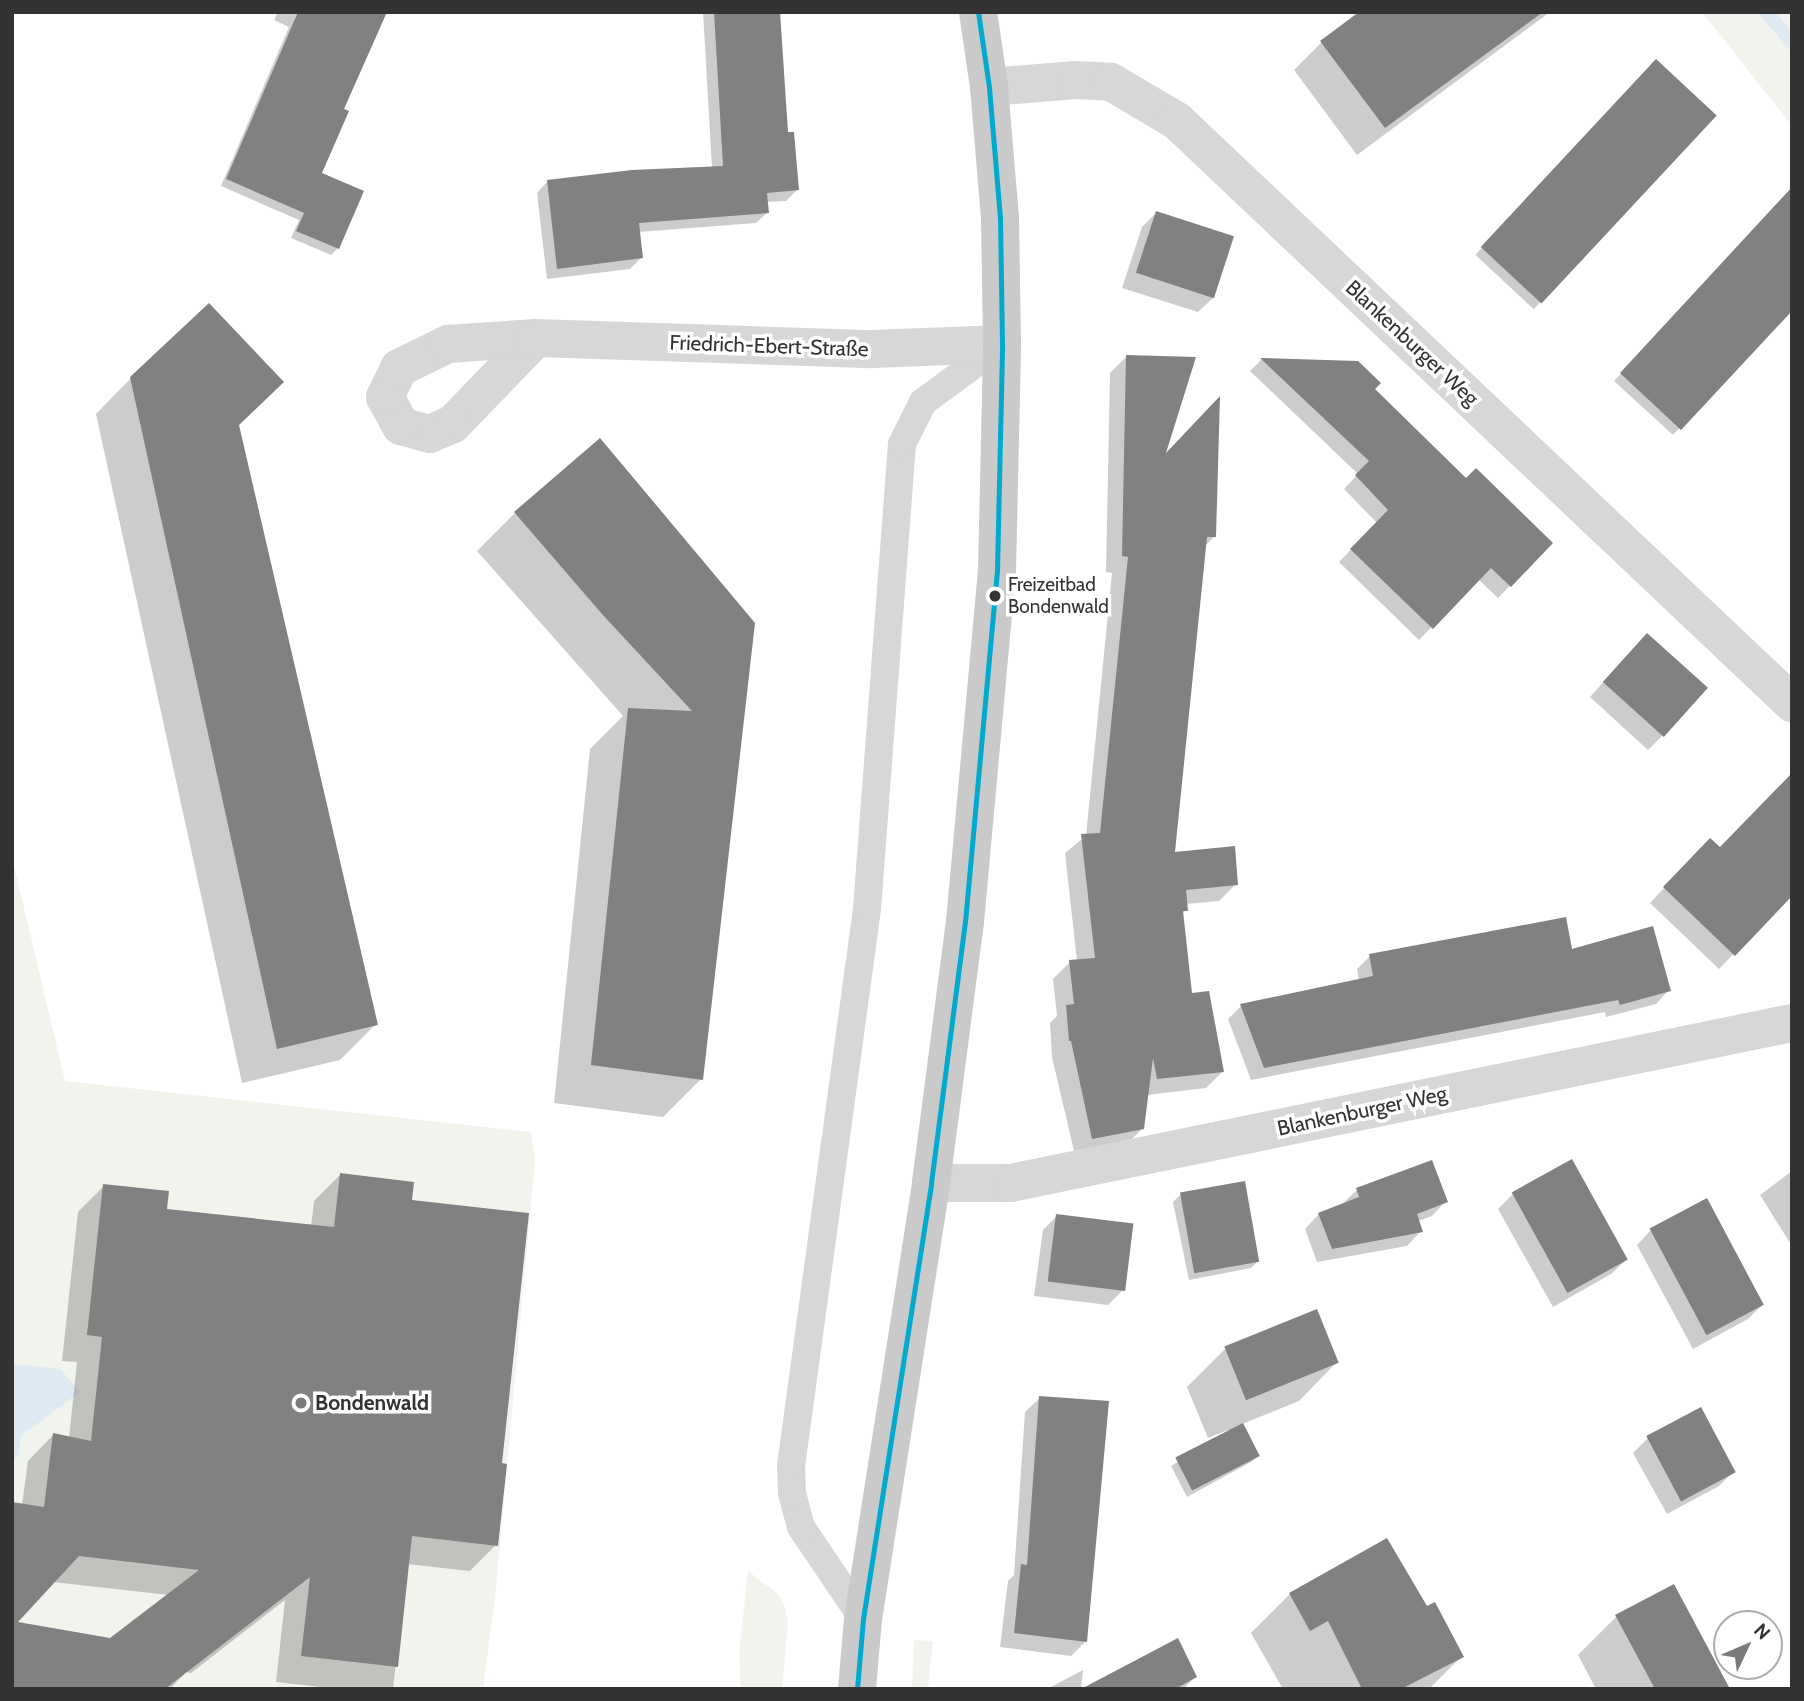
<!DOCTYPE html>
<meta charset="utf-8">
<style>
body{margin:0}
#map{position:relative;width:1804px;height:1701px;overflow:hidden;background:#fff;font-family:Cabin,sans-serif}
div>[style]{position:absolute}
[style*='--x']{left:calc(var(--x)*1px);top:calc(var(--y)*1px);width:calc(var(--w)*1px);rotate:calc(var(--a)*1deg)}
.green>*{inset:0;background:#f0f4ed}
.water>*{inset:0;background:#dee9f2}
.shadow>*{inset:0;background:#0003;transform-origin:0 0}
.stream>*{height:14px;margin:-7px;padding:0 7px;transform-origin:7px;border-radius:7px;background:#dee9f2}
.building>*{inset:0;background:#818181;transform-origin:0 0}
.lane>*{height:28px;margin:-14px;padding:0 14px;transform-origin:14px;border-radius:14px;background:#d7d7d7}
.street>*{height:38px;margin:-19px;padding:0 19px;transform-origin:19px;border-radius:19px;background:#d7d7d7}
.primary>*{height:38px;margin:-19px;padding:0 19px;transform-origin:19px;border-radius:19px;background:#cacaca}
.bus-1>*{height:5px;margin:-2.5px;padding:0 2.5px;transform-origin:2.5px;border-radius:2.5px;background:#00a9ce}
.dots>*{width:19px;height:19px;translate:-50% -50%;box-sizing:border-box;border:4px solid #fff;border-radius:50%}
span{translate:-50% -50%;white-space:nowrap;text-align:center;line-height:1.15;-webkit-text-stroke:7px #fff;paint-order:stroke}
.bus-label{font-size:19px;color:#333}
.left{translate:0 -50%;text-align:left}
.street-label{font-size:21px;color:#333}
.poi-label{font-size:21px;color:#333;font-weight:700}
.frame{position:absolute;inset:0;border:14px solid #333;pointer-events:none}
.north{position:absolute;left:1713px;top:1610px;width:70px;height:70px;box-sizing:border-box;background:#fff;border:2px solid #adadad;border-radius:50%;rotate:46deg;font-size:19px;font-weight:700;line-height:28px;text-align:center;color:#333}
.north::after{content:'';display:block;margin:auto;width:24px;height:32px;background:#7a7a7a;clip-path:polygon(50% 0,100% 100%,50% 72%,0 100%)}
</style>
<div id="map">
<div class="green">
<i style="clip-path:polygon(1702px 12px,1792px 12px,1792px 126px)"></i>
<i style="clip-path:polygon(12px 857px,65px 1081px,531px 1132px,535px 1159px,495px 1598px,483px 1689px,12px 1689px)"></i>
<i style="clip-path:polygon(748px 1571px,778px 1594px,785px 1607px,788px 1623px,782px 1689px,741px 1689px,739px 1653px)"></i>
<i style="clip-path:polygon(914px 1640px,933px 1641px,928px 1689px,912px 1689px)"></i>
</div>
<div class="water">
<i style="clip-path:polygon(12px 1364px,60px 1369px,80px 1392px,21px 1436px,19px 1455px,12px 1460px)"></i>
</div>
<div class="shadow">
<i style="clip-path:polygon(278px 12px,386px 12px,342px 110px,320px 174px,338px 248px,331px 255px,291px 238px,299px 220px,221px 186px,289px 27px,274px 20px)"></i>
<i style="clip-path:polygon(703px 12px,778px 12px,786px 134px,797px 190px,786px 201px,766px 202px,767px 213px,756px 223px,638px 232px,641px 258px,630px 269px,547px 279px,537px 193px,547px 182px,712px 168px)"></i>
<i style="clip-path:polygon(1362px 12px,1550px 12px,1357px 155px,1294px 70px,1322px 42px)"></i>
<i style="left:1656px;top:61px;width:80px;height:265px;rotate:43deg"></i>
<i style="clip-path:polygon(1792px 190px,1792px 308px,1673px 435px,1614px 381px)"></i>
<i style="clip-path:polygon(1156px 213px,1213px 298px,1198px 312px,1122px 288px,1142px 227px)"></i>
<i style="clip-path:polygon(1127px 356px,1162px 458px,1215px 536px,1204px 547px,1174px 854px,1236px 884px,1219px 901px,1186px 904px,1186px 910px,1181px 915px,1190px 995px,1223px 1071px,1206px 1088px,1147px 1095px,1143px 1128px,1126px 1145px,1075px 1155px,1052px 1057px,1050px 1023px,1057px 1016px,1053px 979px,1070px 962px,1077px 961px,1065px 853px,1086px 836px,1112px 573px,1106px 572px,1110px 373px)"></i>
<i style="clip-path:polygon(1261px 360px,1358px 362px,1373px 389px,1466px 480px,1551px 543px,1498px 598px,1478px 579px,1419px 640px,1339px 562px,1377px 523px,1344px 489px,1358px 474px,1250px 371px)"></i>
<i style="clip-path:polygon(131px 378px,237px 426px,376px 1024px,340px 1060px,242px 1083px,96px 414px)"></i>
<i style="clip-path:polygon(515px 513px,753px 624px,701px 1079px,663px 1117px,554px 1103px,590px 749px,623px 716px,477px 551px)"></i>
<i style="clip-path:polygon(1633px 649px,1662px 736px,1648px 750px,1590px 697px)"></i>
<i style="clip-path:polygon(1720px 850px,1792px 893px,1719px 969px,1650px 903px,1696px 854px)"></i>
<i style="clip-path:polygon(1570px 952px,1669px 990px,1656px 1004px,1606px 1017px,1605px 1012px,1251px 1080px,1228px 1019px,1241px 1006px,1359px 981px,1357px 969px,1370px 956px)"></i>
<i style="clip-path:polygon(1571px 1162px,1626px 1260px,1611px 1274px,1553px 1307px,1498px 1209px,1513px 1194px)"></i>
<i style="clip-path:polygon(1792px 1171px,1792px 1246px,1760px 1195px)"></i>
<i style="clip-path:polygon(evenodd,340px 1175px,412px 1183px,410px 1202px,527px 1215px,500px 1465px,505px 1465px,496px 1545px,470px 1571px,407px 1564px,393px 1689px,338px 1689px,276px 1682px,285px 1600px,191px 1673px,186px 1672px,170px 1689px,12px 1689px,12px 1504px,22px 1505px,28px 1461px,54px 1434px,69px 1438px,77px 1362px,62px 1361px,78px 1212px,104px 1186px,167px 1192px,165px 1211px,311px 1227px,314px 1201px,340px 1175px,53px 1582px,169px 1595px,110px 1639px,15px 1623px,53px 1582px)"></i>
<i style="clip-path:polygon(1357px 1190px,1446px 1201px,1432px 1216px,1418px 1221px,1421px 1231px,1407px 1246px,1317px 1262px,1305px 1229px,1319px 1214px,1342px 1204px)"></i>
<i style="clip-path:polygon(1180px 1195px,1258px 1261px,1251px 1268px,1189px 1280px,1173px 1202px)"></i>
<i style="clip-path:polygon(1057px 1216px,1123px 1290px,1108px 1305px,1034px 1296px,1043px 1230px)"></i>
<i style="clip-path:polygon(1651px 1230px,1762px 1305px,1748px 1319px,1693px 1349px,1637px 1245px)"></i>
<i style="clip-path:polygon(1226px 1348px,1337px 1362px,1299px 1401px,1242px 1424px,1258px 1456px,1251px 1462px,1187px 1497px,1171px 1466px,1229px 1432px,1228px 1430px,1208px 1438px,1187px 1387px)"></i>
<i style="clip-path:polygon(1040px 1398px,1086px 1641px,1071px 1656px,1000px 1647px,1008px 1581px,1014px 1575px,1025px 1412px)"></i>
<i style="clip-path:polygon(1700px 1410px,1733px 1472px,1719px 1486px,1667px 1514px,1633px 1453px,1648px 1438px)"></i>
<i style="clip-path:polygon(1290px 1594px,1426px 1608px,1461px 1657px,1429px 1689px,1283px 1689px,1251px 1633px)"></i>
<i style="clip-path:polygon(1616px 1617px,1728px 1689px,1596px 1689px,1578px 1655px)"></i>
<i style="clip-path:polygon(1083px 1670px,1081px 1689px,1047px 1689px)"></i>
<i style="clip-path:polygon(1195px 1677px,1183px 1689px,1085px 1689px)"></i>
</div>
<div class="stream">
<i style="--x:1766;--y:12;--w:40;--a:49"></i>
</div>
<div class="building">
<i style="clip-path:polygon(298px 12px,387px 12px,344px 109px,349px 111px,322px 173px,364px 191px,339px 249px,296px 231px,304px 213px,226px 179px)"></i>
<i style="clip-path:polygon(714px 12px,780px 12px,788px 132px,794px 132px,799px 190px,767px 193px,769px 213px,639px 223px,643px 258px,557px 269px,547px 180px,632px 170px,723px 166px)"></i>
<i style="clip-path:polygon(1359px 12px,1543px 12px,1385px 128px,1320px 41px)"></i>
<i style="left:1656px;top:59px;width:83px;height:257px;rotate:43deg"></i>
<i style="clip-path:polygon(1792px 187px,1792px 311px,1681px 430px,1620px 373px)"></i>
<i style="left:1156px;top:211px;width:82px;height:65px;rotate:18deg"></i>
<i style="clip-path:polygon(209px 303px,284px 382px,239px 425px,378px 1025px,277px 1049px,130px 377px)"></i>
<i style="clip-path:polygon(1126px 355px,1196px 357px,1166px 453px,1220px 396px,1216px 537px,1207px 537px,1175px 852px,1235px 846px,1238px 885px,1186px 890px,1188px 911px,1183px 911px,1192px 993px,1209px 991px,1224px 1072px,1157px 1079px,1153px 1058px,1144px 1129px,1092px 1139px,1071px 1041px,1069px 1041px,1066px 1005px,1074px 1004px,1069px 960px,1095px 958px,1081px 834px,1100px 833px,1128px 557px,1122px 556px)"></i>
<i style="clip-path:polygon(1260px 358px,1358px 361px,1381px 383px,1375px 389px,1466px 478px,1476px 468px,1553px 543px,1511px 587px,1491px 568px,1433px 629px,1350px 549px,1388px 510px,1355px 475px,1369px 461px)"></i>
<i style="clip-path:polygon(600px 438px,755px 623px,703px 1080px,591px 1065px,628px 708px,692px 711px,602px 614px,514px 512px)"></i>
<i style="left:1647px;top:633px;width:82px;height:66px;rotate:42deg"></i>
<i style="clip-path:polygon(1792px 773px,1792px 896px,1735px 956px,1663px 887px,1710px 838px,1720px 847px)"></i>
<i style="clip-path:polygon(1566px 917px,1572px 949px,1653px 926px,1671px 991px,1620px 1005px,1618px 1000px,1264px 1068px,1240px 1004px,1373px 976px,1369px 954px)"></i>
<i style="left:1572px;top:1159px;width:115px;height:69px;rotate:61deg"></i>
<i style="clip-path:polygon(1432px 1160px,1448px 1202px,1417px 1214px,1423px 1232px,1332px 1249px,1318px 1213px,1359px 1197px,1356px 1188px)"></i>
<i style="clip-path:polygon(evenodd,340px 1173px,414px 1182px,412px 1200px,529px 1213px,502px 1463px,507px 1464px,498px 1546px,412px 1536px,398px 1667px,301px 1656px,310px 1577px,165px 1689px,12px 1689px,12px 1502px,44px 1507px,53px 1433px,91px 1441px,102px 1337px,87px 1335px,103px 1184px,169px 1191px,167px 1209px,334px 1227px,340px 1173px,79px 1556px,199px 1570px,110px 1638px,18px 1622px,79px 1556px)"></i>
<i style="left:1245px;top:1181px;width:82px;height:66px;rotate:80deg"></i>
<i style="left:1707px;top:1198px;width:121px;height:65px;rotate:62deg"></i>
<i style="left:1056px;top:1214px;width:78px;height:68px;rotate:7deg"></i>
<i style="left:1317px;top:1309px;width:58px;height:100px;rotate:68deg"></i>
<i style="clip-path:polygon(1039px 1396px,1109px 1401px,1087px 1642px,1014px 1633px,1021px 1564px,1027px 1565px)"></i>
<i style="left:1701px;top:1407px;width:74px;height:62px;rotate:62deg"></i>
<i style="left:1243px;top:1423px;width:37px;height:76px;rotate:63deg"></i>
<i style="clip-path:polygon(1387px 1538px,1427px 1606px,1435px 1602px,1464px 1657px,1401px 1689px,1362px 1689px,1328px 1621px,1310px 1631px,1289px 1593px)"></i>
<i style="clip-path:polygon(1674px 1584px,1730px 1689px,1655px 1689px,1615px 1615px)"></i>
<i style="clip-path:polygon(1178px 1638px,1197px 1677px,1175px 1689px,1081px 1689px)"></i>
</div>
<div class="lane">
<i style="--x:863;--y:1619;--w:111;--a:-124"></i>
<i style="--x:801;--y:1527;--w:35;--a:-105"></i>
<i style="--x:792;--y:1493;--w:27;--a:-92"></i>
<i style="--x:791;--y:1466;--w:562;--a:-82.23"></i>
<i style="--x:867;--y:909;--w:466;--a:-85.7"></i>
<i style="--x:902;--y:444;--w:47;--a:-63.4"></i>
<i style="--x:923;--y:402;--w:98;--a:-36.3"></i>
</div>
<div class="street">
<i style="--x:989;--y:87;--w:87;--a:-4.6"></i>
<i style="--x:1076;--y:80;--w:35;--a:3"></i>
<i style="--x:1111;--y:82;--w:77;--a:30.6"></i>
<i style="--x:1177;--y:121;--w:847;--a:43.42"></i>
<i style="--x:536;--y:338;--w:120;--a:134"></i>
<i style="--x:453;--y:424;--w:25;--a:157"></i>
<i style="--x:430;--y:434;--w:30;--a:-165"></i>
<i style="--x:401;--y:426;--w:33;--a:-119"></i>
<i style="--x:385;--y:397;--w:32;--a:-64"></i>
<i style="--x:399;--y:368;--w:55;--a:-26.1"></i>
<i style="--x:448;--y:344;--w:88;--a:-3.9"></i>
<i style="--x:536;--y:338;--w:336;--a:1.9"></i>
<i style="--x:872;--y:349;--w:130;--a:-2.2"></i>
<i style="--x:931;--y:1183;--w:80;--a:0"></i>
<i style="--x:1011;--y:1183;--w:797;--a:-11.58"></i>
</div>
<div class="primary">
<i style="--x:857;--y:1689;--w:70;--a:-85.1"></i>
<i style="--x:863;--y:1619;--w:441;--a:-81.1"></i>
<i style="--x:931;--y:1183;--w:263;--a:-82.6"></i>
<i style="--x:965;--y:922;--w:352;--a:-84.8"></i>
<i style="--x:997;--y:571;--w:227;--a:-88.7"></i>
<i style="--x:1002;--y:344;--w:126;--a:-90.9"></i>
<i style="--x:1000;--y:218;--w:131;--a:-94.8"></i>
<i style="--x:989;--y:87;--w:76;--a:-98.3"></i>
</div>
<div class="bus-1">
<i style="--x:857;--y:1689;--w:70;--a:-85.1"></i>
<i style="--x:863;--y:1619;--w:441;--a:-81.1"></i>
<i style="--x:931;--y:1183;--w:263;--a:-82.6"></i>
<i style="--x:965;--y:922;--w:352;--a:-84.8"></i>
<i style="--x:997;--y:571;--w:227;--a:-88.7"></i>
<i style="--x:1002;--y:344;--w:126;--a:-90.9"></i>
<i style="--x:1000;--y:218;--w:131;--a:-94.8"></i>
<i style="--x:989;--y:87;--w:76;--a:-98.3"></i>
</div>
<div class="dots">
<i style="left:995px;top:596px;background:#333"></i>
<i style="left:301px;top:1403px;background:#7a7a7a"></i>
</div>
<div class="bus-label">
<span class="left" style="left:1008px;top:596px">Freizeitbad<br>Bondenwald</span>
</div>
<div class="street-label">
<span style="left:1412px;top:343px;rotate:43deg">Blankenburger Weg</span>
<span style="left:769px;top:346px;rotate:2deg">Friedrich-Ebert-Straße</span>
<span style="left:1362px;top:1111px;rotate:-12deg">Blankenburger Weg</span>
</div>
<div class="poi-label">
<span class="left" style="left:315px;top:1403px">Bondenwald</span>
</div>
<div class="frame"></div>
<div class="north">N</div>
</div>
